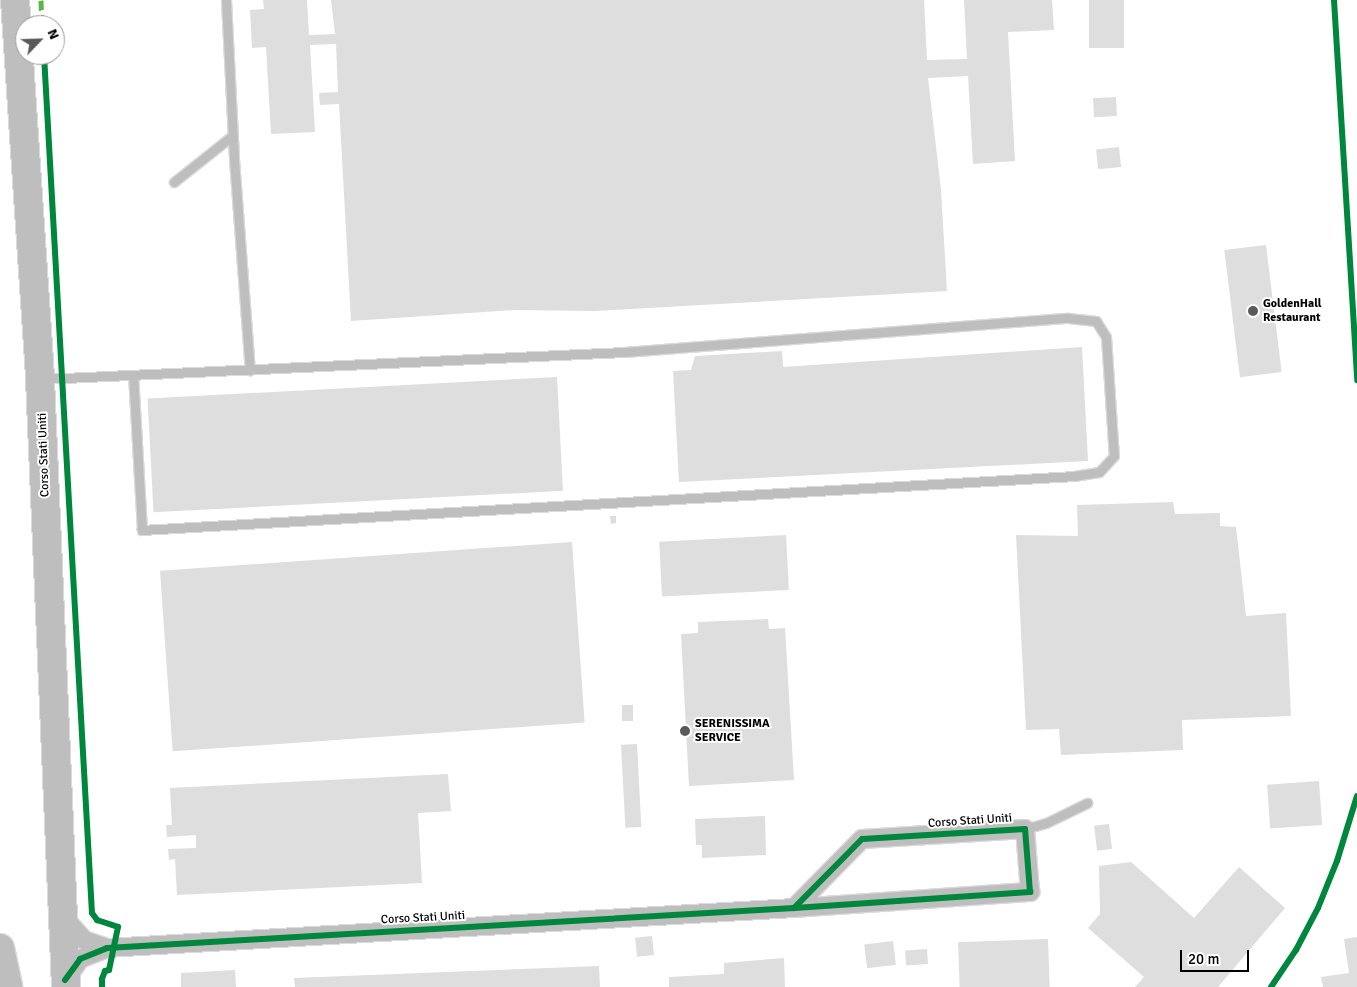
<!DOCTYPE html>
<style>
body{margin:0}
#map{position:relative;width:1357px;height:987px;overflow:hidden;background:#fff;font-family:Signika,sans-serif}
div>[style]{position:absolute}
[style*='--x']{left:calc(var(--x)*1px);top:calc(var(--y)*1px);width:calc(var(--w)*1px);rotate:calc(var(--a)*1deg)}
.building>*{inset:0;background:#dedede;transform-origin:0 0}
.path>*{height:3px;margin-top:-1.5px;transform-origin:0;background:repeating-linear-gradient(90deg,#b9b9b9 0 1px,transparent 0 3.5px)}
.roads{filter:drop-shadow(1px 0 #dbdbdb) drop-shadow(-1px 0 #dbdbdb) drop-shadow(0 1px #dbdbdb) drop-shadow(0 -1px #dbdbdb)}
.service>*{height:9px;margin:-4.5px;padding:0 4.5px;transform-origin:4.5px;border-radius:4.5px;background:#bebebe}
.minor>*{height:18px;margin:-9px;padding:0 9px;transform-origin:9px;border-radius:9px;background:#bebebe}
.primary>*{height:28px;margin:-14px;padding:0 14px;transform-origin:14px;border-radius:14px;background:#bebebe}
.quiet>*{height:5px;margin-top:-2.5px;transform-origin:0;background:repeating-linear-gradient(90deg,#58b947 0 10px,transparent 0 15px)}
.cycleway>*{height:6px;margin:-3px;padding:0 3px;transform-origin:3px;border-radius:3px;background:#00873e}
.dots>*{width:14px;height:14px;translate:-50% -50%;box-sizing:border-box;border:2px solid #fff;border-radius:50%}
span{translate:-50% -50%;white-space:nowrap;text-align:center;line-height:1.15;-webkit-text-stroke:4px #fff;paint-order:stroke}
.poi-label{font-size:12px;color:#000;font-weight:700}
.left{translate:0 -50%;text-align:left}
.street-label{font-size:12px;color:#000}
.north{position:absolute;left:15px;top:15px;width:50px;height:50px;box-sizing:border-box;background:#fff;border:1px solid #999;border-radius:50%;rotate:66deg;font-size:14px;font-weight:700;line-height:20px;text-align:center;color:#000}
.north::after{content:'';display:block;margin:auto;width:18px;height:22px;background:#595959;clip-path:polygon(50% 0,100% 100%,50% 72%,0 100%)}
.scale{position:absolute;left:1180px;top:950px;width:69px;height:22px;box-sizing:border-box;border:2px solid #000;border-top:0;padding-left:6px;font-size:15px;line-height:18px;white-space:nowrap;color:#000;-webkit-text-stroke:4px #fff;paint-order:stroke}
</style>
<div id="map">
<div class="building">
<i style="clip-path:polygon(263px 0,307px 0,309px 35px,335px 34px,331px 0,924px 0,927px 60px,967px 59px,964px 0,1052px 0,1054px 30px,1008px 32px,1015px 161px,973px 164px,968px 76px,928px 78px,941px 190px,947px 291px,596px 311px,514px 310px,351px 321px,339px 104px,320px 105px,319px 93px,338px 92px,336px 44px,310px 45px,315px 132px,271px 134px,266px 47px,252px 48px,250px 10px,264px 9px)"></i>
<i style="left:1089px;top:0;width:35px;height:48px"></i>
<i style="left:1116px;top:97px;width:19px;height:23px;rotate:87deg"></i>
<i style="left:1119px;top:147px;width:20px;height:23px;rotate:84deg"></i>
<i style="left:1266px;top:245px;width:128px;height:42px;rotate:83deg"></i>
<i style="clip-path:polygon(1082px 347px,1088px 461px,679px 482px,673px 371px,691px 370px,695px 356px,782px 351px,783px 367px)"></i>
<i style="left:557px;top:377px;width:114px;height:410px;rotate:87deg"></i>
<i style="clip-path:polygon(1173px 502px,1175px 514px,1220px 513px,1220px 526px,1236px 527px,1246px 616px,1286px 613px,1291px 716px,1182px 720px,1183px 750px,1061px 755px,1059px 729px,1026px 730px,1016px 535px,1078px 536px,1077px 505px)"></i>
<i style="clip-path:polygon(610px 516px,616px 516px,616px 523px,611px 524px)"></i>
<i style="left:786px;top:535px;width:55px;height:127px;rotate:87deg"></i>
<i style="left:572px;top:542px;width:181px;height:413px;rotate:86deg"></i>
<i style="clip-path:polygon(768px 619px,769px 629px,785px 628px,794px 780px,689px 786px,681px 634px,698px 633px,698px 622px)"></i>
<i style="left:622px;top:705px;width:11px;height:16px"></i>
<i style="left:637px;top:744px;width:83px;height:16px;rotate:87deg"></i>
<i style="clip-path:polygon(448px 774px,451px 811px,418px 813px,422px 883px,177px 895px,175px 859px,169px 860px,168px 849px,196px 848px,196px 835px,167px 837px,166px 825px,172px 825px,170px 788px)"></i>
<i style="left:1319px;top:781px;width:44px;height:52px;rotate:86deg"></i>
<i style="clip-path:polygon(765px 816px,766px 855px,702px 858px,702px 845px,696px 845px,695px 819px)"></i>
<i style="left:1109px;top:824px;width:25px;height:15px;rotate:83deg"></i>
<i style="clip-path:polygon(1131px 862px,1194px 918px,1239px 867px,1285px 908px,1218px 987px,1135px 987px,1144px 977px,1088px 928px,1100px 914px,1099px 866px)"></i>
<i style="left:652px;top:936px;width:19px;height:17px;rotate:84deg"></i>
<i style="clip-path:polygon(1357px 937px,1357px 987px,1323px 987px,1321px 977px,1349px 973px,1344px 939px)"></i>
<i style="left:1048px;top:939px;width:48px;height:90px;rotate:88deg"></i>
<i style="left:893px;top:941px;width:24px;height:29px;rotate:83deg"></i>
<i style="left:927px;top:949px;width:15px;height:22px;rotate:86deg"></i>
<i style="clip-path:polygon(784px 958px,785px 987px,669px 987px,669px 977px,724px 974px,724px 963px)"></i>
<i style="clip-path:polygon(599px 966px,600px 987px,295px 987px,294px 978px)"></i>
<i style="clip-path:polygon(235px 970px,236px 987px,181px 987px,181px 973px)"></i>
</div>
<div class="path">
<i style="--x:1355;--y:339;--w:2;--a:0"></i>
</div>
<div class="roads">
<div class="service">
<i style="--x:226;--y:0;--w:159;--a:87.1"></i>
<i style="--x:234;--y:159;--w:212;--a:85.7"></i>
<i style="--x:174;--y:182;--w:75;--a:-38.5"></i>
<i style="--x:43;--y:379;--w:582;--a:-2.66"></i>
<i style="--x:624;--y:352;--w:445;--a:-4.4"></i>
<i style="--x:1068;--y:318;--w:28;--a:6"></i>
<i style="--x:1096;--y:321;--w:19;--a:58"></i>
<i style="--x:1106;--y:337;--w:119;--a:86.2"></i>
<i style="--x:1114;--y:456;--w:22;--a:133"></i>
<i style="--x:1099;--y:472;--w:24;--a:171"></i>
<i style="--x:1075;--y:476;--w:935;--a:176.69"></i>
<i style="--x:142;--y:530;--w:155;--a:-93.3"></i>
<i style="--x:1025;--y:829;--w:22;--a:-16"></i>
<i style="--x:1046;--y:823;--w:46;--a:-26"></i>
</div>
<div class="minor">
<i style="--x:65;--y:915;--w:8;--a:67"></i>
<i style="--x:68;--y:922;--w:24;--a:48"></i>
<i style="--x:84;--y:940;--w:24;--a:19"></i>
<i style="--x:66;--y:979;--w:24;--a:-55"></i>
<i style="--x:80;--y:959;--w:29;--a:-22"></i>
<i style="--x:107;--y:948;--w:688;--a:-3.33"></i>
<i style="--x:794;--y:908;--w:237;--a:-3.9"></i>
<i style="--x:1030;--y:892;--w:63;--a:-94.5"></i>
<i style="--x:1025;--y:829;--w:163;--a:176.5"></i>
<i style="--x:862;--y:839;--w:97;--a:134.6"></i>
</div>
<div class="primary">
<i style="--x:15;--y:0;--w:380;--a:86.2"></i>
<i style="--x:40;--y:379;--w:609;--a:87.55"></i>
<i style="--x:0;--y:948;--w:40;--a:78"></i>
</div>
</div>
<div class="quiet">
<i style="--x:41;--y:0;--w:25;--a:88"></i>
</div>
<div class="cycleway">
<i style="--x:1334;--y:0;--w:381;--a:86.5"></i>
<i style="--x:44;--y:55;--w:859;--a:86.8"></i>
<i style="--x:92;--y:913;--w:9;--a:54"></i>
<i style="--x:97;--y:920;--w:22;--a:18"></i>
<i style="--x:118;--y:927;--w:44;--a:101.8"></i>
<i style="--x:109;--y:970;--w:4;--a:166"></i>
<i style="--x:105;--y:971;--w:9;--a:111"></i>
<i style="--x:102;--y:979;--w:8;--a:90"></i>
<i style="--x:65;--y:980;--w:26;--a:-54"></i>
<i style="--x:80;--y:959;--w:29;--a:-22"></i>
<i style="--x:107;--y:948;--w:688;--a:-3.33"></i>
<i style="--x:794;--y:908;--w:237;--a:-3.9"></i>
<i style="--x:1030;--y:892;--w:63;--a:-94.5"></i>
<i style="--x:1025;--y:829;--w:163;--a:176.5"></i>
<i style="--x:862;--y:839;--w:97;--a:134.6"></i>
<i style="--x:1271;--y:987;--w:45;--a:-56"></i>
<i style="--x:1296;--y:950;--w:47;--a:-62.4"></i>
<i style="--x:1318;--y:908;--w:51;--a:-68"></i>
<i style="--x:1337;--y:861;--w:68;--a:-72.9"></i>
</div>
<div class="dots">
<i style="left:1253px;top:311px;background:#595959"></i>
<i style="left:685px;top:731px;background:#595959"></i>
</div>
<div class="poi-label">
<span class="left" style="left:1263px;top:311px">GoldenHall<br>Restaurant</span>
<span class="left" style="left:695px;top:731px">SERENISSIMA<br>SERVICE</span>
</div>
<div class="street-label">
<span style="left:44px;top:455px;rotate:-92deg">Corso Stati Uniti</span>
<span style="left:970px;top:821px;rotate:-4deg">Corso Stati Uniti</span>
<span style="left:423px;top:918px;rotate:-3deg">Corso Stati Uniti</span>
</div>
<div class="north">N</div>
<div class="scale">20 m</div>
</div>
